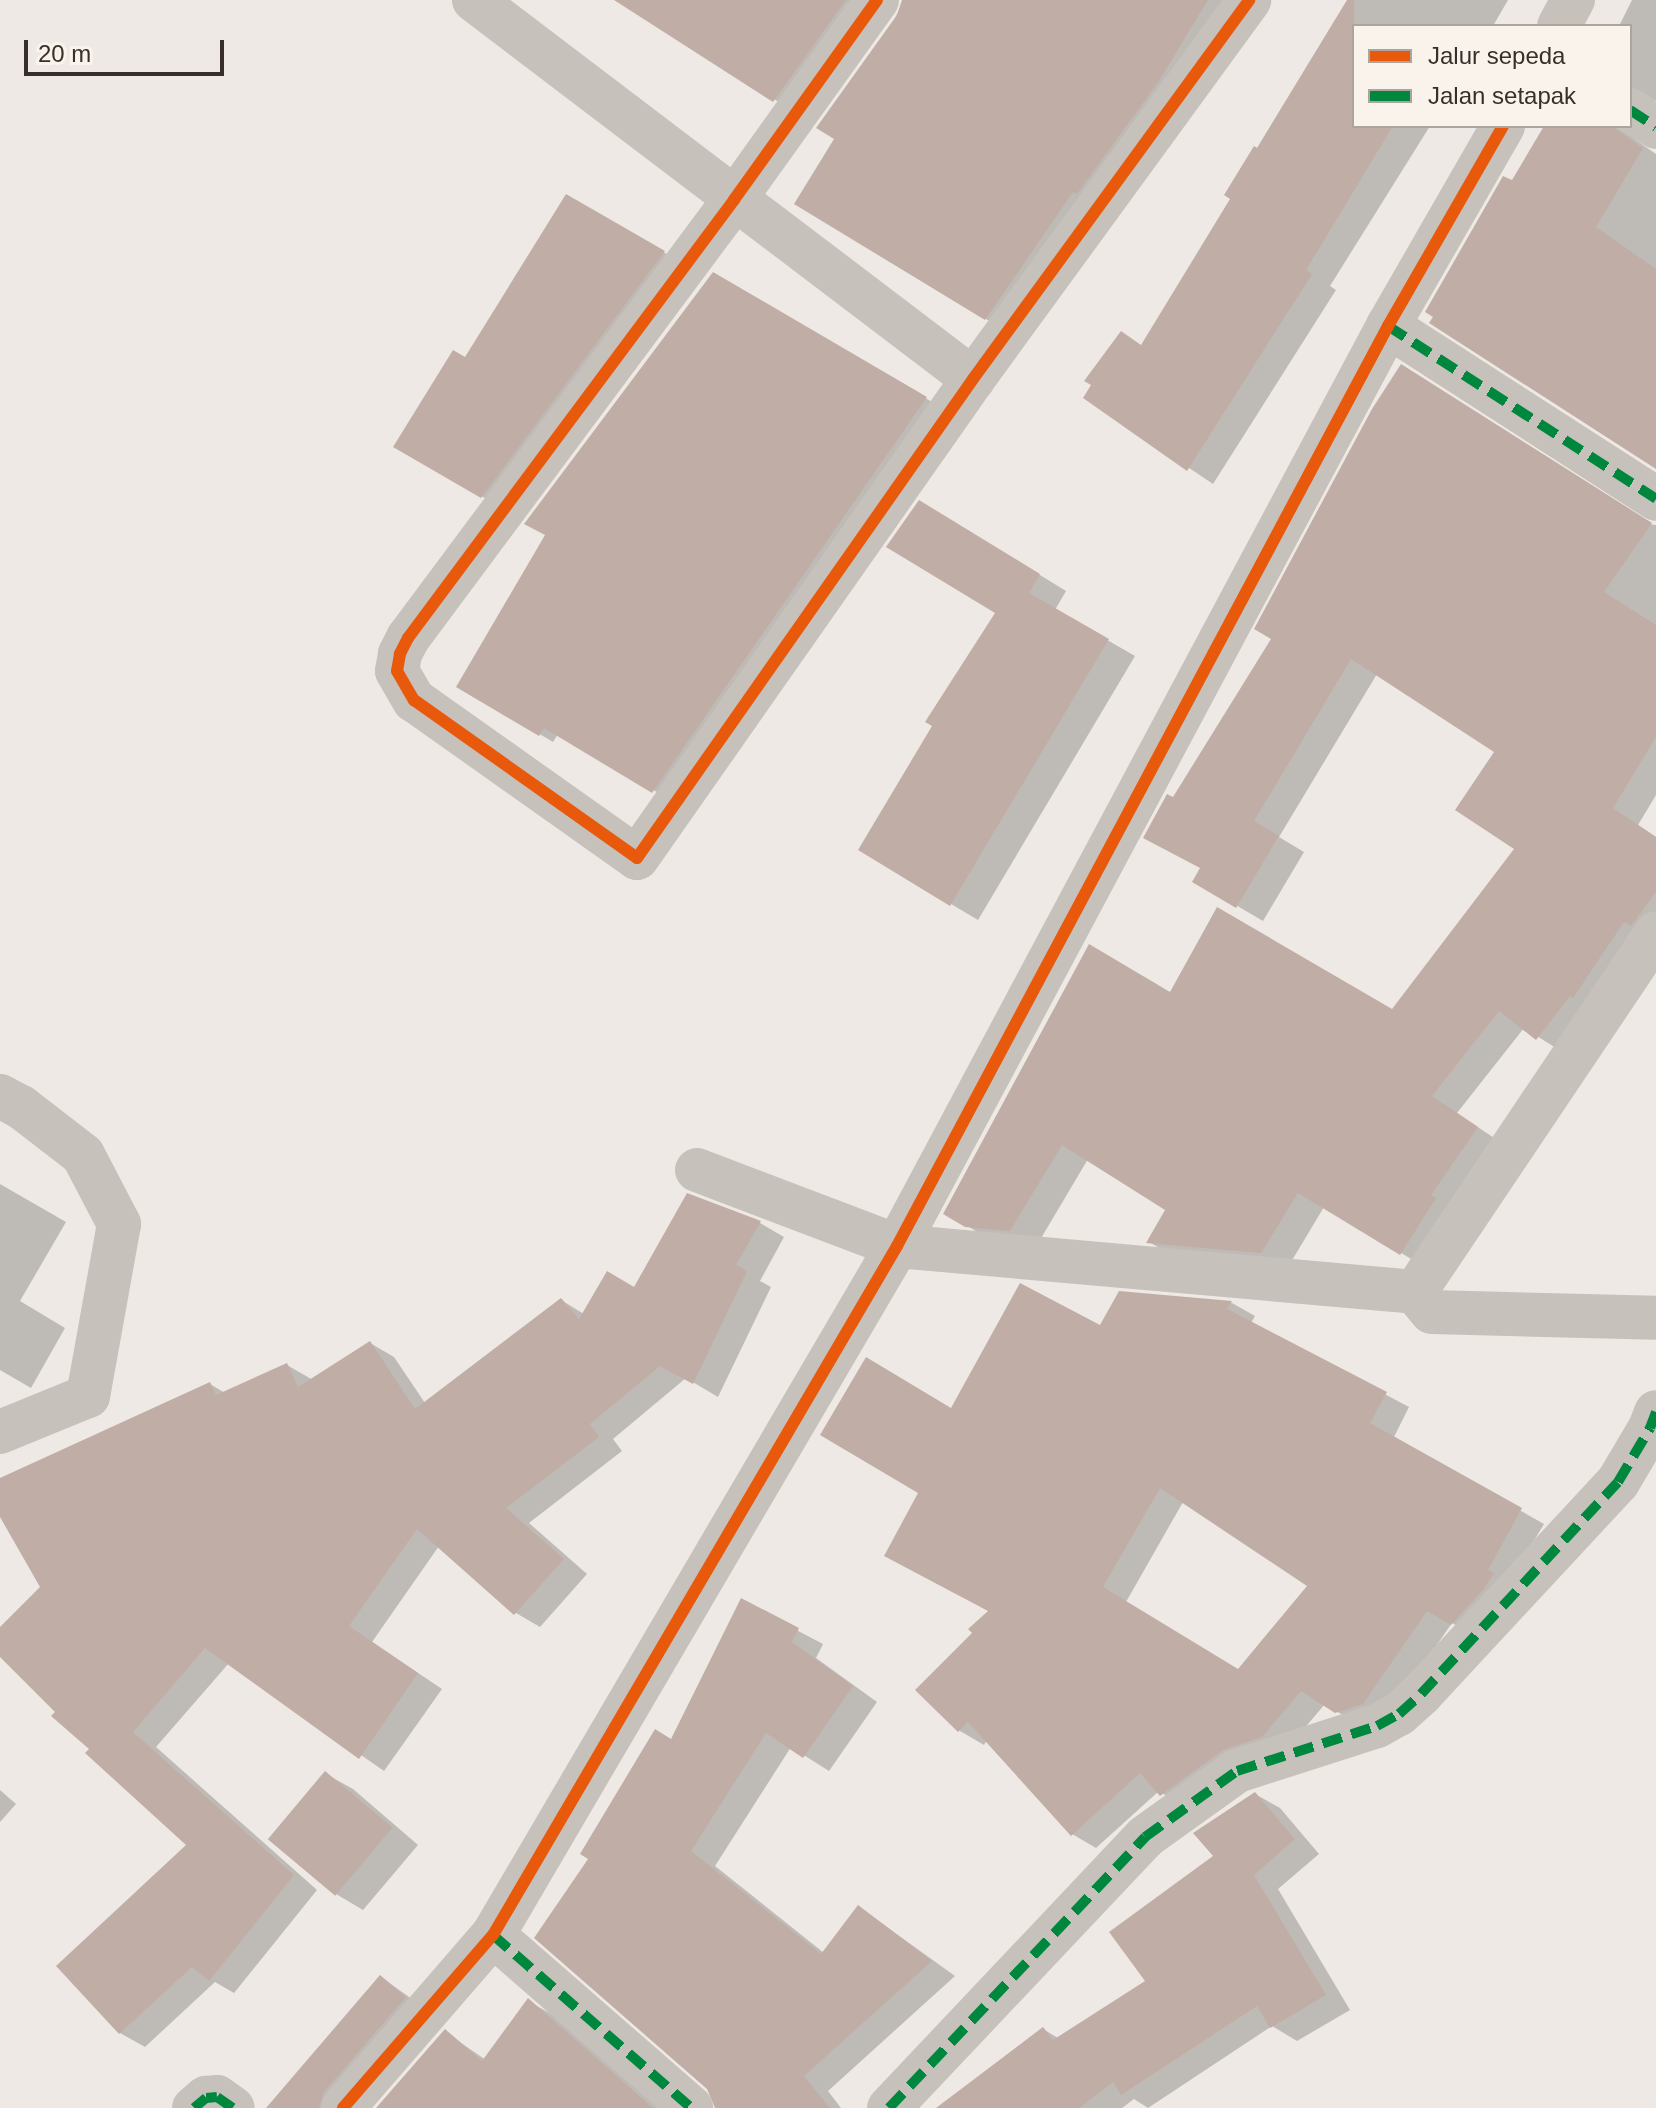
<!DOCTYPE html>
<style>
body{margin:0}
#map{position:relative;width:1656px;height:2108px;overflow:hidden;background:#eee9e4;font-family:Helvetica,sans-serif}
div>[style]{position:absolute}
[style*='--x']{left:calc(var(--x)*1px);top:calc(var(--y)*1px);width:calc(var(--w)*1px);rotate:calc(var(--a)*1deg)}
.shadow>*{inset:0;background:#0003}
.building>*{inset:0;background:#c0aea6;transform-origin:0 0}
.minor>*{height:44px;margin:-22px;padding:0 22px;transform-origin:22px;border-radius:22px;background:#c7c1bc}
.quiet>*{height:10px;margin-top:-5px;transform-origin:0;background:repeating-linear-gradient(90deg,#00873e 0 20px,transparent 0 30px)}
.cycleway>*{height:12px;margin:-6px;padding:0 6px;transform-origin:6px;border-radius:6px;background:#e8590c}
span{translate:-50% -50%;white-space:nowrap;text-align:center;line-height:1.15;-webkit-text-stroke:8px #f9f3ec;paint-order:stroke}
.legend{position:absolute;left:1352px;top:24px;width:280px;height:104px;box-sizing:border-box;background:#f9f3ec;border:2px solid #aca59e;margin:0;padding:10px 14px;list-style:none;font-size:24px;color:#382f2a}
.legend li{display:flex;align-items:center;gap:16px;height:40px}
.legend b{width:40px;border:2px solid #aca59e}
.scale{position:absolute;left:24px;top:40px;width:200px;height:36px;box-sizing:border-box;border:4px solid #382f2a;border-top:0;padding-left:10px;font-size:24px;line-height:28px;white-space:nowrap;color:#382f2a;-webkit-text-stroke:6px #f9f3ec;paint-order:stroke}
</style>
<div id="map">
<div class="shadow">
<i style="clip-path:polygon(617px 0,884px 0,801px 116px)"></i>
<i style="clip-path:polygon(904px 0,1246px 0,1013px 334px,986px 319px,836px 138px)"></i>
<i style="clip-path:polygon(1349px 0,1508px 0,1493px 26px,1354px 26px,1354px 126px,1430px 126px,1330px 286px,1336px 290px,1213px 484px,1085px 398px,1143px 346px)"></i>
<i style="clip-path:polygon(1632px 0,1656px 0,1656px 100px,1646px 102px,1633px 138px,1656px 154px,1656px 467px,1512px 183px,1546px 126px,1630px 126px,1630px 26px,1619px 26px)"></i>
<i style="clip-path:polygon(567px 196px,677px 260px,495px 504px,396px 446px,465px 360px)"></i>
<i style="clip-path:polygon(714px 274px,939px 406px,667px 798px,558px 734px,553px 742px,459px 686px)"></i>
<i style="clip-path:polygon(947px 518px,1066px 591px,1055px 610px,1135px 656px,978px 920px,951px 904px,997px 613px)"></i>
<i style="clip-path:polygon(1648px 524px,1656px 525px,1656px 795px,1638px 825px,1656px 837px,1656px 939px,1564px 1053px,1524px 1028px,1457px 1113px,1503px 1144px,1428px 1269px,1324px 1207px,1288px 1267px,1175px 1257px,1149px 1242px,1168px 1209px,1088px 1159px,1037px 1245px,993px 1241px,945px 1213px,1171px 994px,1393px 1012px,1517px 848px,1497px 751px,1377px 674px,1279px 837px,1304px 852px,1263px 921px,1195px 881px,1202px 869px,1173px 799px,1273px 638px)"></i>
<i style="clip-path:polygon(0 1184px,66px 1222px,20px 1301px,65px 1328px,31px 1388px,0 1370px)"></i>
<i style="clip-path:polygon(688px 1195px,760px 1223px,784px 1237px,760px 1281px,771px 1287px,718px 1397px,686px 1378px,613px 1439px,622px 1451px,529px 1523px,587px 1574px,540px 1627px,516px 1613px,439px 1546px,372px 1642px,442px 1689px,384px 1771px,229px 1663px,156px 1747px,317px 1890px,234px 1993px,215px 1982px,145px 2047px,120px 2033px,59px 1966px,189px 1845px,0 1655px,0 1630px,43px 1587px,0 1513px,0 1480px,210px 1384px,225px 1393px,287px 1365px,313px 1380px,370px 1343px,394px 1357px,425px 1403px,561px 1300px,584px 1314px,635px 1290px)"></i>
<i style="clip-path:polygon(evenodd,1120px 1293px,1232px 1303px,1255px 1316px,1251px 1323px,1409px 1407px,1393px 1439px,1544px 1524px,1476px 1637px,1452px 1623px,1387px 1717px,1360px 1726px,1325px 1704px,1286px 1750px,1185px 1808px,1159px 1791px,1096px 1848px,1072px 1834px,987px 1740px,984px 1745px,960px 1731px,918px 1690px,975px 1633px,990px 1611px,920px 1492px,952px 1410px,1101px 1327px,1120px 1293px,1183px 1502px,1310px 1586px,1239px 1671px,1126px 1602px,1183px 1502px)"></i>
<i style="clip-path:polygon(741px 1601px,823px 1644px,816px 1658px,877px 1702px,829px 1771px,791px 1747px,715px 1866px,824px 1953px,859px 1907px,955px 1976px,828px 2091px,841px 2108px,717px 2108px,672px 1741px)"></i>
<i style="clip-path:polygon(326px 1774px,353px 1789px,418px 1845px,363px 1910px,336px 1894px)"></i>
<i style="clip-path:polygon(0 1790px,16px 1804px,0 1822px)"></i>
<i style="clip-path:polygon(1255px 1794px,1280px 1808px,1319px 1854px,1278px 1889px,1350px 2010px,1297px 2041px,1272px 2026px,1148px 2108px,1134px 2099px,1122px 2108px,978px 2108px,1043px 2029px,1058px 2038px,1148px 1981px)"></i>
<i style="clip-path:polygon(381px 1977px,430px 2012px,348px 2108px,275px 2108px)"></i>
<i style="clip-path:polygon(528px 2001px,553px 2015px,659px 2108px,379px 2108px,445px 2032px,486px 2060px)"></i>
</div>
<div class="building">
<i style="clip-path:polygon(614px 0,846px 0,773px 102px)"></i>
<i style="clip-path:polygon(902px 0,1208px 0,1159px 81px,1077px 194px,1073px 192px,985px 320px,794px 204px,834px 139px,816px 128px,897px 15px)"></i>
<i style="clip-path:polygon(1347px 0,1354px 0,1354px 126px,1393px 126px,1306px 270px,1312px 274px,1187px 471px,1083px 398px,1091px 385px,1084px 381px,1121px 331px,1141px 345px,1230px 199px,1224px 195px,1254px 146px,1257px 148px)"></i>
<i style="clip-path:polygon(1544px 126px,1612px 126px,1643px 148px,1596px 227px,1656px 269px,1656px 469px,1429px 323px,1433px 317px,1425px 312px,1503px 176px,1512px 180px)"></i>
<i style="clip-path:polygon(566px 194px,665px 251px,481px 498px,393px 447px,453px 350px,465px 357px)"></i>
<i style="clip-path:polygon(713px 272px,927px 397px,652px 793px,544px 728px,539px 736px,456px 687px,545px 535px,524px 524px)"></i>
<i style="clip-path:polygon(1401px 364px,1652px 523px,1604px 592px,1656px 625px,1656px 737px,1613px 808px,1656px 837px,1656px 892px,1631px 926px,1624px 922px,1573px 998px,1570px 996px,1536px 1040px,1499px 1011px,1432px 1096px,1478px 1127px,1431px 1195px,1436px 1198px,1400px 1255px,1298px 1193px,1261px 1253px,1146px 1243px,1165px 1210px,1062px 1145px,1010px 1231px,965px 1227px,943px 1214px,1089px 944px,1170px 992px,1217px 907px,1392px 1009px,1514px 849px,1455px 810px,1494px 752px,1351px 659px,1254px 821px,1279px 836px,1236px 908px,1192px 882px,1200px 868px,1143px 838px,1167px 794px,1173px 797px,1271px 639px,1254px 629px,1372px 409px)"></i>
<i style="clip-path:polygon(919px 500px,1040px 574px,1029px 593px,1109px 639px,950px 906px,858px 850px,932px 726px,925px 722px,995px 613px,886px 547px)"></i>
<i style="clip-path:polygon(687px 1193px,761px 1221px,736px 1265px,747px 1271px,693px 1384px,660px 1366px,590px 1424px,599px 1437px,506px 1508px,564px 1559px,514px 1615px,417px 1529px,349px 1626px,418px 1673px,359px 1759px,205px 1648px,133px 1732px,294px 1875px,209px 1981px,192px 1967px,119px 2034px,56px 1966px,186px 1845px,85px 1753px,89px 1749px,51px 1716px,55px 1712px,0 1657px,0 1627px,40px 1587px,0 1517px,0 1478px,210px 1382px,216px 1395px,287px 1363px,298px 1387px,370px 1341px,415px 1409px,561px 1298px,579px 1319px,607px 1271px,634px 1287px)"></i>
<i style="clip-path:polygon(evenodd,1020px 1283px,1100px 1325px,1119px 1291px,1232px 1301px,1227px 1309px,1387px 1392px,1370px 1423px,1522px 1508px,1488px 1570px,1494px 1573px,1484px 1589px,1451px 1625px,1427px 1611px,1363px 1704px,1335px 1713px,1301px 1691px,1262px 1737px,1223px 1750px,1160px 1796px,1140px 1773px,1071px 1836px,968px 1722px,958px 1732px,915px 1690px,972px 1633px,968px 1629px,988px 1611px,884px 1556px,918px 1493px,820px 1435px,866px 1357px,951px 1408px,1020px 1283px,1160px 1488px,1307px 1586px,1238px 1669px,1103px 1587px,1160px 1488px)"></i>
<i style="clip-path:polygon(741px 1598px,799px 1628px,792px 1642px,853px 1686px,803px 1758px,766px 1733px,691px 1851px,821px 1954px,858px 1905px,932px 1961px,804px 2076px,830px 2108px,715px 2108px,707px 2089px,534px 1938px,588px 1859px,580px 1854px,655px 1729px,671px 1739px)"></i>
<i style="left:325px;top:1771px;width:88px;height:89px;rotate:40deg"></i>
<i style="clip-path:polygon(1255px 1792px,1295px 1839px,1254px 1875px,1326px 1995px,1270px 2028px,1257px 2006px,1121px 2095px,1113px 2082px,1079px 2108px,936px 2108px,1043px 2027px,1053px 2040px,1145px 1981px,1109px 1932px,1213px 1856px,1193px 1833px)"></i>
<i style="clip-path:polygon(380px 1975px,406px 1997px,324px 2092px,319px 2108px,266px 2108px)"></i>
<i style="clip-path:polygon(528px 1998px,653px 2108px,376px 2108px,445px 2029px,482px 2061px)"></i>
</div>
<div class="minor">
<i style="--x:474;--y:0;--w:627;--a:37.22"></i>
<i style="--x:877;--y:0;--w:246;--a:125.6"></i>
<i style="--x:734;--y:200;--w:546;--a:126.66"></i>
<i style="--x:408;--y:638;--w:18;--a:117"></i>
<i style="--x:400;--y:654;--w:17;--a:100"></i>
<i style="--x:397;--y:671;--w:34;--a:60"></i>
<i style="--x:414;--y:700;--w:273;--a:35.3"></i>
<i style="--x:637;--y:858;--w:585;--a:-54.95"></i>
<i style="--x:973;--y:379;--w:469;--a:-53.9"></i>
<i style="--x:1559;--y:26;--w:30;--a:-62"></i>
<i style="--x:1630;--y:110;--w:31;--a:33"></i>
<i style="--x:1388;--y:326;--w:319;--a:32.8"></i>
<i style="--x:0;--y:1096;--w:24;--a:28"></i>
<i style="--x:21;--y:1107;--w:78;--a:37.7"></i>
<i style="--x:83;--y:1155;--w:78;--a:62.4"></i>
<i style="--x:119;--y:1224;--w:175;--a:100.2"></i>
<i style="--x:88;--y:1396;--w:95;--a:157.8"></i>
<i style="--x:697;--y:1170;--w:214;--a:20.8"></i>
<i style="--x:897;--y:1246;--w:520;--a:5.07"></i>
<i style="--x:1415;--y:1292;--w:26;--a:50"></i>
<i style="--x:1432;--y:1312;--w:224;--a:1.5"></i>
<i style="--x:1415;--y:1292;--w:432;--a:-56.1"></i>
<i style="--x:493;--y:1935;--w:263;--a:41.1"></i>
<i style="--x:194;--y:2108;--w:16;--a:-40"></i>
<i style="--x:206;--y:2098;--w:11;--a:-5"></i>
<i style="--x:217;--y:2097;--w:19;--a:35"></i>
<i style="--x:343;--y:2108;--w:229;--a:-49.1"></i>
<i style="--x:493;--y:1935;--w:799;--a:-59.61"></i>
<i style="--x:897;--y:1246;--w:1043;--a:-61.91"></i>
<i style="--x:1388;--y:326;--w:231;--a:-60.1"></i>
<i style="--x:889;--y:2108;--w:373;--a:-46.6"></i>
<i style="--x:1145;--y:1837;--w:113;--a:-35.7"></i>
<i style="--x:1237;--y:1771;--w:147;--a:-17.8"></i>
<i style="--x:1377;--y:1726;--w:25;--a:-29"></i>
<i style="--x:1399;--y:1714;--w:30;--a:-42"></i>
<i style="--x:1421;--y:1694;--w:289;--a:-47.1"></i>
<i style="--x:1618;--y:1482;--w:63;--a:-59.3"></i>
<i style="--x:1650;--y:1428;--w:17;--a:-69"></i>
</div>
<div class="quiet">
<i style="--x:1630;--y:110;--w:31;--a:33"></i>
<i style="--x:1388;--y:326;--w:319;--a:32.8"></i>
<i style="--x:493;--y:1935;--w:263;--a:41.1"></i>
<i style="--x:194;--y:2108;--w:16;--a:-40"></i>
<i style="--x:206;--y:2098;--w:11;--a:-5"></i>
<i style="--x:217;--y:2097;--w:19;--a:35"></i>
<i style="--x:889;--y:2108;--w:373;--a:-46.6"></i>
<i style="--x:1145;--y:1837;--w:113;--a:-35.7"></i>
<i style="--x:1237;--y:1771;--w:147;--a:-17.8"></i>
<i style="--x:1377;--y:1726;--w:25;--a:-29"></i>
<i style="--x:1399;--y:1714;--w:30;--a:-42"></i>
<i style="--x:1421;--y:1694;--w:289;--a:-47.1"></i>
<i style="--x:1618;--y:1482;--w:63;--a:-59.3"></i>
<i style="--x:1650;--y:1428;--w:17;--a:-69"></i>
</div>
<div class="cycleway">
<i style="--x:877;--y:0;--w:246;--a:125.6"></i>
<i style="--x:734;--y:200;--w:546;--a:126.66"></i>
<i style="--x:408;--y:638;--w:18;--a:117"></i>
<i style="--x:400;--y:654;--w:17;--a:100"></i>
<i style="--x:397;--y:671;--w:34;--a:60"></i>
<i style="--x:414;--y:700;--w:273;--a:35.3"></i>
<i style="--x:637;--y:858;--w:585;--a:-54.95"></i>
<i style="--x:973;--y:379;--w:469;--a:-53.9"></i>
<i style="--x:343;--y:2108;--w:229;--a:-49.1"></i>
<i style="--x:493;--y:1935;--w:799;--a:-59.61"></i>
<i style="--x:897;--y:1246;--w:1043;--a:-61.91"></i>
<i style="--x:1388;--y:326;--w:231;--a:-60.1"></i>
</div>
<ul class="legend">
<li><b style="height:10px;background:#e8590c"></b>Jalur sepeda</li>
<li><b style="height:10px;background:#00873e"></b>Jalan setapak</li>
</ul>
<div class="scale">20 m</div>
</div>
